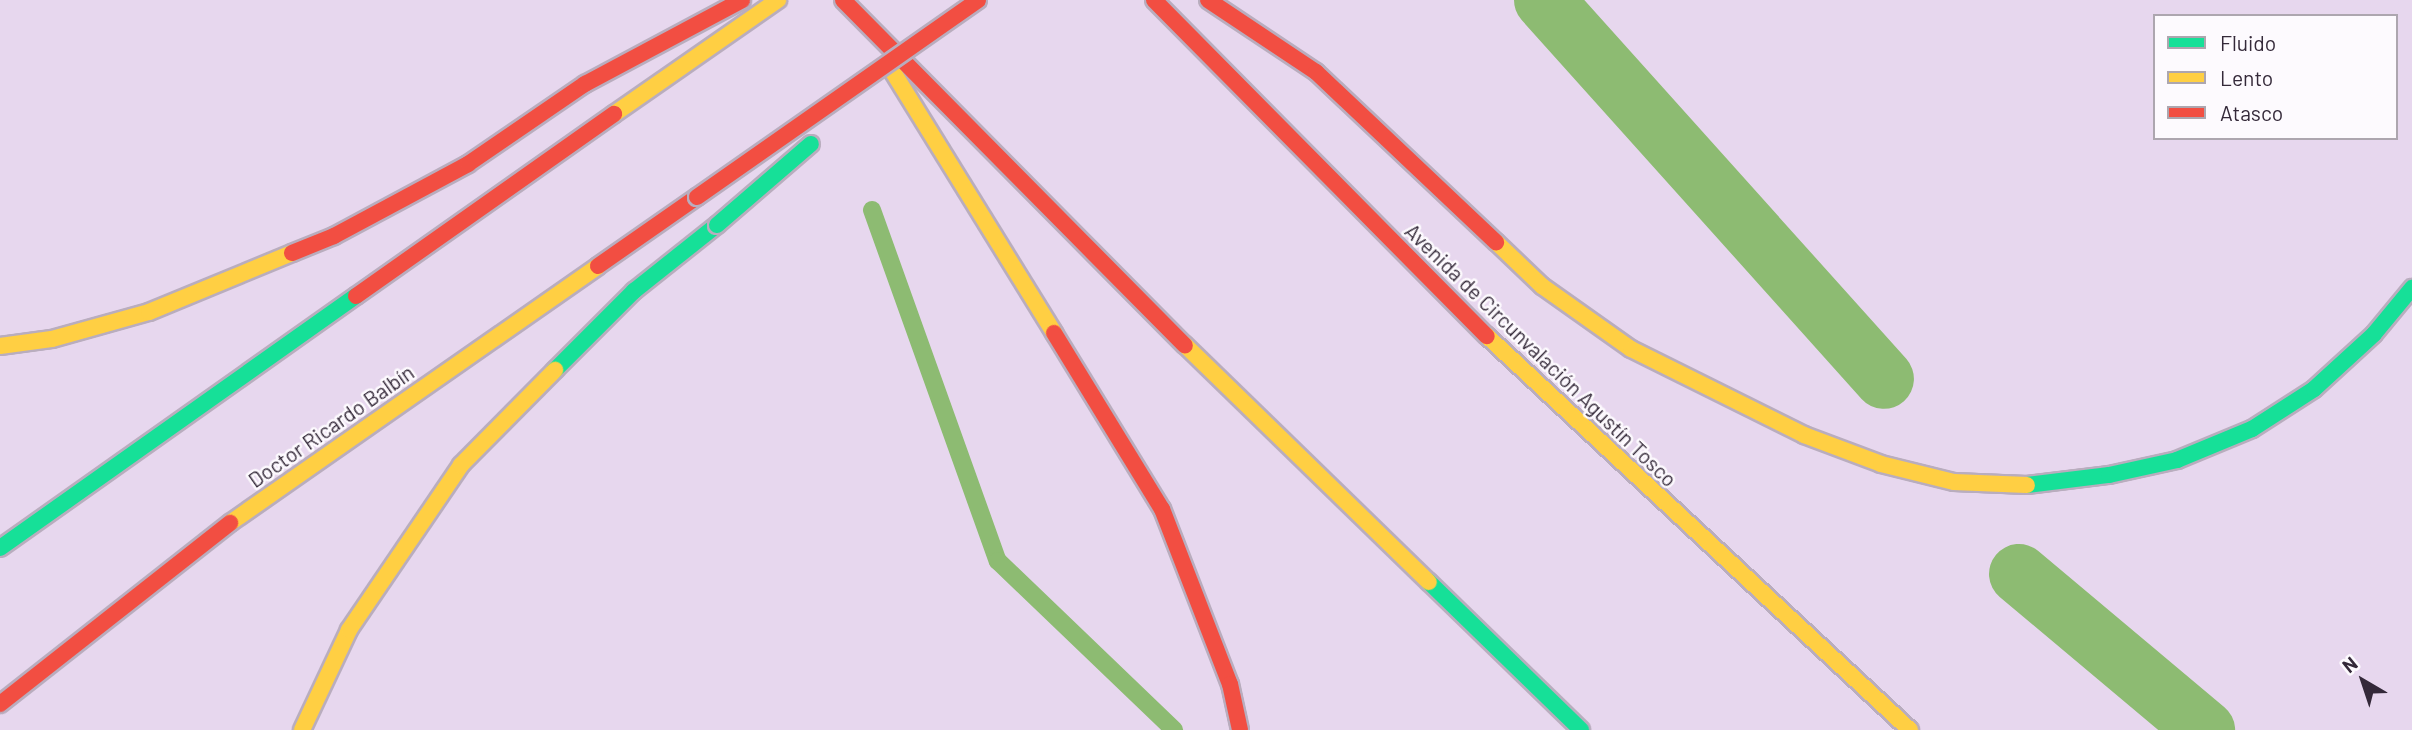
<!DOCTYPE html>
<meta charset="utf-8">
<style>
body{margin:0}
#map{position:relative;width:2412px;height:730px;overflow:hidden;background:#e7d7ee;font-family:Barlow,sans-serif}
div>[style]{position:absolute}
[style*='--x']{left:calc(var(--x)*1px);top:calc(var(--y)*1px);width:calc(var(--w)*1px);rotate:calc(var(--a)*1deg)}
.stream>*{height:18px;margin:-9px;padding:0 9px;transform-origin:9px;border-radius:9px;background:#8dbb72}
.canal>*{height:60px;margin:-30px;padding:0 30px;transform-origin:30px;border-radius:30px;background:#8dbb72}
.roads{filter:drop-shadow(2px 0 #b9adbe) drop-shadow(-2px 0 #b9adbe) drop-shadow(0 2px #b9adbe) drop-shadow(0 -2px #b9adbe)}
.fast>*{height:16px;margin:-8px;padding:0 8px;transform-origin:8px;border-radius:8px;background:#16e098}
.slow>*{height:16px;margin:-8px;padding:0 8px;transform-origin:8px;border-radius:8px;background:#ffcf43}
.jam>*{height:16px;margin:-8px;padding:0 8px;transform-origin:8px;border-radius:8px;background:#f24e42}
.bridges{filter:drop-shadow(2px 0 #b9adbe) drop-shadow(-2px 0 #b9adbe) drop-shadow(0 2px #b9adbe) drop-shadow(0 -2px #b9adbe)}
.fast-bridge>*{height:16px;margin:-8px;padding:0 8px;transform-origin:8px;border-radius:8px;background:#16e098}
.jam-bridge>*{height:16px;margin:-8px;padding:0 8px;transform-origin:8px;border-radius:8px;background:#f24e42}
span{translate:-50% -50%;white-space:nowrap;text-align:center;line-height:1.15;-webkit-text-stroke:5px #fdfafe;paint-order:stroke}
.street-label{font-size:21px;color:#342939}
.legend{position:absolute;left:2153px;top:14px;width:245px;height:126px;box-sizing:border-box;background:#fdfafe;border:2px solid #ada6af;margin:0;padding:9px 12px;list-style:none;font-size:21px;color:#342939}
.legend li{display:flex;align-items:center;gap:14px;height:35px}
.legend b{width:35px;border:2px solid #ada6af}
.north{position:absolute;left:2328px;top:646px;width:70px;height:70px;-webkit-text-stroke:5px #fdfafe;paint-order:stroke;rotate:321deg;font-size:19px;font-weight:700;line-height:28px;text-align:center;color:#342939}
.north::after{content:'';display:block;margin:auto;width:24px;height:32px;background:#342939;clip-path:polygon(50% 0,100% 100%,50% 72%,0 100%)}
</style>
<div id="map">
<div class="stream">
<i style="--x:872;--y:210;--w:373;--a:70.3"></i>
<i style="--x:998;--y:561;--w:244;--a:43.8"></i>
</div>
<div class="canal">
<i style="--x:1544;--y:0;--w:509;--a:48.1"></i>
<i style="--x:2019;--y:574;--w:243;--a:40"></i>
</div>
<div class="roads">
<div class="fast">
<i style="--x:555;--y:370;--w:112;--a:-45"></i>
<i style="--x:634;--y:291;--w:106;--a:-38.5"></i>
<i style="--x:2027;--y:485;--w:83;--a:-7"></i>
<i style="--x:2109;--y:475;--w:70;--a:-12.4"></i>
<i style="--x:2177;--y:460;--w:81;--a:-22.5"></i>
<i style="--x:2252;--y:429;--w:74;--a:-32.8"></i>
<i style="--x:2314;--y:389;--w:81;--a:-42.5"></i>
<i style="--x:2374;--y:334;--w:60;--a:-50.4"></i>
<i style="--x:0;--y:548;--w:436;--a:-35.3"></i>
<i style="--x:1429;--y:582;--w:212;--a:44.2"></i>
</div>
<div class="slow">
<i style="--x:893;--y:72;--w:307;--a:58.3"></i>
<i style="--x:614;--y:114;--w:200;--a:-34.8"></i>
<i style="--x:1496;--y:242;--w:64;--a:43.7"></i>
<i style="--x:1542;--y:286;--w:109;--a:35.3"></i>
<i style="--x:1631;--y:349;--w:193;--a:26.4"></i>
<i style="--x:1804;--y:435;--w:82;--a:20.6"></i>
<i style="--x:1881;--y:464;--w:75;--a:13.9"></i>
<i style="--x:1954;--y:482;--w:73;--a:2.4"></i>
<i style="--x:1487;--y:336;--w:578;--a:42.97"></i>
<i style="--x:1185;--y:345;--w:340;--a:44.2"></i>
<i style="--x:0;--y:346;--w:52;--a:-7.7"></i>
<i style="--x:52;--y:339;--w:101;--a:-15.6"></i>
<i style="--x:149;--y:312;--w:155;--a:-22.4"></i>
<i style="--x:230;--y:523;--w:449;--a:-34.9"></i>
<i style="--x:302;--y:730;--w:110;--a:-64.8"></i>
<i style="--x:349;--y:630;--w:199;--a:-55.8"></i>
<i style="--x:461;--y:465;--w:134;--a:-45.3"></i>
</div>
<div class="jam">
<i style="--x:843;--y:0;--w:486;--a:45.3"></i>
<i style="--x:1154;--y:0;--w:473;--a:45.3"></i>
<i style="--x:1208;--y:0;--w:130;--a:33.7"></i>
<i style="--x:1316;--y:72;--w:248;--a:43.4"></i>
<i style="--x:292;--y:253;--w:45;--a:-22"></i>
<i style="--x:334;--y:236;--w:152;--a:-28.2"></i>
<i style="--x:468;--y:164;--w:142;--a:-34.4"></i>
<i style="--x:585;--y:84;--w:178;--a:-28.1"></i>
<i style="--x:598;--y:266;--w:121;--a:-34.9"></i>
<i style="--x:356;--y:296;--w:316;--a:-35.2"></i>
<i style="--x:1054;--y:333;--w:206;--a:58.5"></i>
<i style="--x:1162;--y:509;--w:188;--a:68.8"></i>
<i style="--x:1230;--y:684;--w:47;--a:77.7"></i>
<i style="--x:0;--y:704;--w:293;--a:-38.2"></i>
</div>
</div>
<div class="bridges">
<div class="fast-bridge">
<i style="--x:717;--y:225;--w:124;--a:-40.8"></i>
</div>
<div class="jam-bridge">
<i style="--x:697;--y:197;--w:343;--a:-35"></i>
</div>
</div>
<div class="street-label">
<span style="left:1541px;top:355px;rotate:44deg">Avenida de Circunvalación Agustín Tosco</span>
<span style="left:331px;top:426px;rotate:-35deg">Doctor Ricardo Balbín</span>
</div>
<ul class="legend">
<li><b style="height:9px;background:#16e098"></b>Fluido</li>
<li><b style="height:9px;background:#ffcf43"></b>Lento</li>
<li><b style="height:9px;background:#f24e42"></b>Atasco</li>
</ul>
<div class="north">N</div>
</div>
